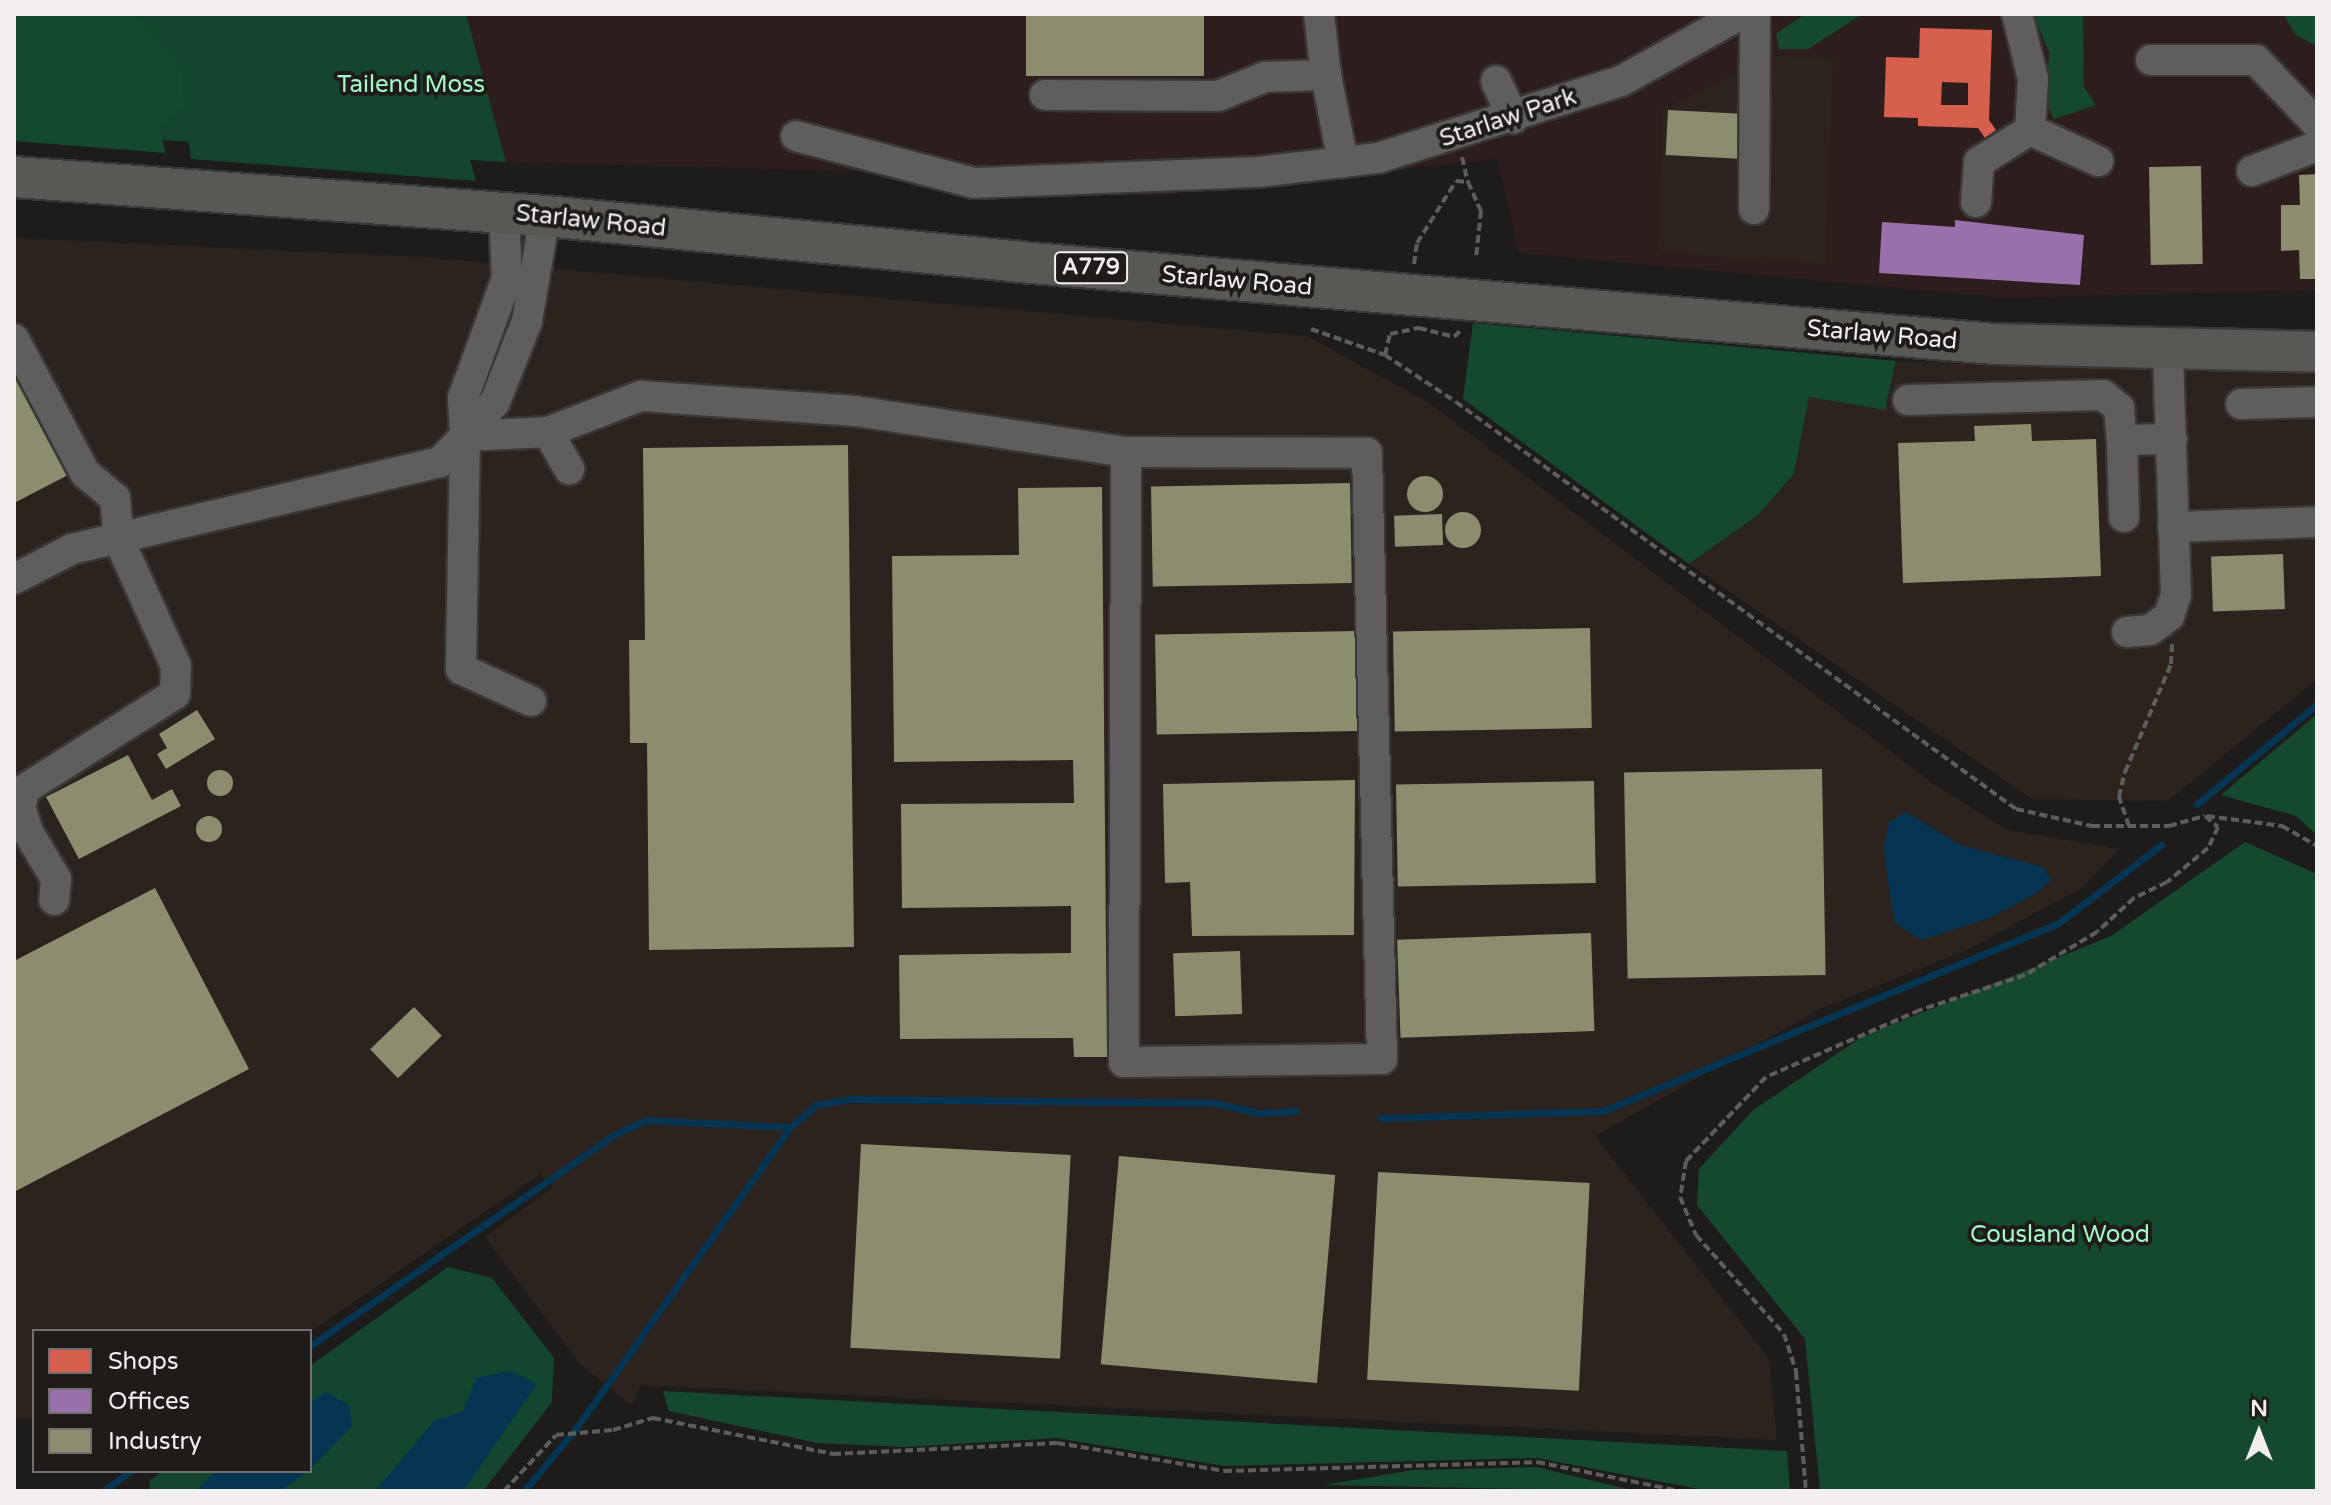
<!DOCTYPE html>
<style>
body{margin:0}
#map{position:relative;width:2331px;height:1505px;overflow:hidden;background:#1e1c1a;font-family:"Varela Round",sans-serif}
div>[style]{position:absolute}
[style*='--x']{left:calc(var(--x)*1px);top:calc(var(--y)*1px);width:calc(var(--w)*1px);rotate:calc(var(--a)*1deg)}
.commercial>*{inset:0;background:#2e1d1d}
.built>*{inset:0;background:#2c231e}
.green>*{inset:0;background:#14462f}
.forest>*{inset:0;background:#14482f}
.water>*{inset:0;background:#053553}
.shops>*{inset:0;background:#d6604d}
.offices>*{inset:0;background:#9970ab}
.industry>*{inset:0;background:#8c8c6e;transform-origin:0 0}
.round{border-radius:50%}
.stream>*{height:7px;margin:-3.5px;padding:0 3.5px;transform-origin:3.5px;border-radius:3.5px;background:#053553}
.path>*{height:4px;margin-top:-2px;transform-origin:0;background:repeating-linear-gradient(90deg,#5f5d5b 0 8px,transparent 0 12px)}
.roads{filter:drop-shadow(2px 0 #3a3837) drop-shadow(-2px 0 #3a3837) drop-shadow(0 2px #3a3837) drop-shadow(0 -2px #3a3837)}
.minor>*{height:30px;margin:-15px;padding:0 15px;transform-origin:15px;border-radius:15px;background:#5f5d5d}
.major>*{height:40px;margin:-20px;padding:0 20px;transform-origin:20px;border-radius:20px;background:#585854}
span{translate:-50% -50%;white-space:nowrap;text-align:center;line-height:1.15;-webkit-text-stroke:8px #1f1b19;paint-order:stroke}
.shield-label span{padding:2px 6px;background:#1f1b19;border:2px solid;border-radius:6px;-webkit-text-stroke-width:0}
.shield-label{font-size:22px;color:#f1eeed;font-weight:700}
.park-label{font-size:24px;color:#a2f9c7}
.street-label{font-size:24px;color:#f1eeed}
.frame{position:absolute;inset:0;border:16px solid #f1eeed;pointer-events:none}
.legend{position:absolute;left:32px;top:1329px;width:280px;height:144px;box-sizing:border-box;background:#1f1b19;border:2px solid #736f6e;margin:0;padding:10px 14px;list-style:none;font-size:24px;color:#f1eeed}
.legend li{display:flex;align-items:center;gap:16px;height:40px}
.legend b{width:40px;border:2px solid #736f6e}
.north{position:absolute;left:2219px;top:1393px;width:80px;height:80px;-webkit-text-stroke:6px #1f1b19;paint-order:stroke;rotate:0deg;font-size:22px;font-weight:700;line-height:32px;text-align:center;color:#f1eeed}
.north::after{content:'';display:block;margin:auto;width:28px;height:36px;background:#f1eeed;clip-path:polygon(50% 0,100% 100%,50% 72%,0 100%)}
</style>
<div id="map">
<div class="commercial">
<i style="clip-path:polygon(466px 14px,2317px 14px,2317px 290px,2007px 298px,1519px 253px,1498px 159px,1153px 196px,969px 174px,506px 162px)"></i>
</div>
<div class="built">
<i style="clip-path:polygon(1772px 56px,1833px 58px,1825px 264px,1658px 252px,1663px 109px)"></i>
<i style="clip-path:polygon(14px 238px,421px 257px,1307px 336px,1429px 403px,1936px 786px,2008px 830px,2119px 849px,2083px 887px,1967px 950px,1820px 1009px,1595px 1136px,1769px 1359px,1777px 1440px,641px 1385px,632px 1405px,581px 1365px,485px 1237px,553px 1187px,540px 1174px,310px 1332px,34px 1331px,34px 1419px,14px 1419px)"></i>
<i style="clip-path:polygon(1896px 361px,2317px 370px,2317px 679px,2168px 801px,2032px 799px,1689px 564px,1758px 515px,1794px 475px,1809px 397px,1885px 410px)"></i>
</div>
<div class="green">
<i style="clip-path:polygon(14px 14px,466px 14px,506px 162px,470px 160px,476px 181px,191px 159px,189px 142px,14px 130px)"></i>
<i style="clip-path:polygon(448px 1267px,492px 1278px,554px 1358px,552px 1402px,483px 1491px,149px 1491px,150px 1480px,163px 1471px,310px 1471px,310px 1366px)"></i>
</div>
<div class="forest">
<i style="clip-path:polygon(14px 14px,133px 14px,181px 67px,184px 107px,159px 127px,166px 153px,14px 141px)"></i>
<i style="clip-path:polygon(1805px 14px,1863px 14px,1808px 49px,1779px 49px,1776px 34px)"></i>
<i style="clip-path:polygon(2033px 14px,2083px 14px,2084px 87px,2096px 105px,2054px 119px,2046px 102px,2049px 52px)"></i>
<i style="clip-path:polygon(2283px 14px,2317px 14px,2317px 46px,2296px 35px)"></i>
<i style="clip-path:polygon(1473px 323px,1896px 361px,1885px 410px,1809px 397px,1794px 474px,1758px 515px,1689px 564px,1463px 399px)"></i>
<i style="clip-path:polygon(2317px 714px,2317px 835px,2296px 816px,2221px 795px)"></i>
<i style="clip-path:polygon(2245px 842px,2317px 874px,2317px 1491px,1820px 1491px,1805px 1339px,1697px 1205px,1699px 1169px,1753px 1110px,1862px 1037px,2111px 936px)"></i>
<i style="clip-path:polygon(663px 1391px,1787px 1451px,1790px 1491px,1709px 1491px,1537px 1458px,1224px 1466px,1056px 1438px,905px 1447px,817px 1443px,669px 1411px)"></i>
<i style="clip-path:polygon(1537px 1467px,1635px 1491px,1324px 1485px,1413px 1470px)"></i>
</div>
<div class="water">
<i style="clip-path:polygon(1906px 812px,1960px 845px,2043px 867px,2051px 880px,2037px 893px,1990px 918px,1921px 940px,1895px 923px,1888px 882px,1884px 848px,1889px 822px)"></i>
<i style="clip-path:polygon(510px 1371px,537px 1384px,463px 1491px,375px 1491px,434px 1421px,463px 1411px,476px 1378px)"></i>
<i style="clip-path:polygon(326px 1392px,349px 1405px,352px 1426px,310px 1469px,310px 1402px)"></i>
<i style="clip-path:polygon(216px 1471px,308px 1471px,281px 1491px,195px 1491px)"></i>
</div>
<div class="shops">
<i style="clip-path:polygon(evenodd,1920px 28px,1992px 30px,1989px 120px,1996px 130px,1985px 138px,1978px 128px,1918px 126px,1918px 118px,1884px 117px,1886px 57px,1919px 58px,1920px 28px,1942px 82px,1968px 83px,1968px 105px,1941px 105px,1942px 82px)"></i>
</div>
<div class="offices">
<i style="clip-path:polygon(1955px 220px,2084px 235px,2080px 285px,1879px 273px,1882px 222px,1955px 227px)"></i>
</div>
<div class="industry">
<i style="left:1026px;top:14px;width:178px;height:62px"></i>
<i style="left:1668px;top:110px;width:78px;height:45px;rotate:3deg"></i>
<i style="left:2201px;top:166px;width:98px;height:52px;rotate:89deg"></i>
<i style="clip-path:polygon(2317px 174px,2317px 279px,2300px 279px,2299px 250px,2281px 251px,2281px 205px,2300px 205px,2299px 175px)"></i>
<i style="clip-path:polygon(14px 366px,70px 474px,14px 503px)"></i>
<i style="clip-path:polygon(2031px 424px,2032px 441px,2096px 439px,2101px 576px,1903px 583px,1898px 443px,1975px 441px,1974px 426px)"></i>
<i style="clip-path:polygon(848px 445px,854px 947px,649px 950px,647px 743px,630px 743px,629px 640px,645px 640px,643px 448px)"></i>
<i class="round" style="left:1407px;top:476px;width:36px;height:36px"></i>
<i style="left:1350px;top:483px;width:100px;height:199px;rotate:89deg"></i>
<i style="clip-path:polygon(1102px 487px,1107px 1057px,1074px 1057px,1073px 1038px,900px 1039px,899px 955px,1071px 953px,1071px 906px,902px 908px,901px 804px,1074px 803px,1073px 760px,894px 762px,892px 556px,1019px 555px,1018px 488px)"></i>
<i class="round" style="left:1445px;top:512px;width:36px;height:36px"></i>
<i style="left:1442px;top:514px;width:31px;height:48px;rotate:88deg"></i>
<i style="left:2283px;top:554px;width:55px;height:72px;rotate:88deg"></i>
<i style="left:1590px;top:628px;width:100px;height:197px;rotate:89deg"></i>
<i style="left:1357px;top:631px;width:100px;height:202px;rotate:89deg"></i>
<i style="clip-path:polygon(197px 710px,215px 739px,166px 769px,157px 754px,167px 748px,159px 734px)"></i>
<i style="clip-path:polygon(128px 755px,152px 800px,172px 789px,181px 806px,79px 859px,46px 797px)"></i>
<i style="left:1822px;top:769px;width:206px;height:198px;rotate:89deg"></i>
<i class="round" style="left:207px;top:770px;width:26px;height:26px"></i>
<i style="clip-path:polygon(1355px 780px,1354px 935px,1192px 936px,1190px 882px,1165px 883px,1163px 784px)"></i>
<i style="left:1594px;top:781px;width:102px;height:198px;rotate:89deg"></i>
<i class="round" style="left:196px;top:816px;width:26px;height:26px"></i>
<i style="clip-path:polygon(155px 888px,249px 1069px,14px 1192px,14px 961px)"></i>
<i style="left:1591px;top:933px;width:98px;height:194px;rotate:88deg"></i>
<i style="left:1240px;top:951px;width:63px;height:67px;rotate:88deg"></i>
<i style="left:414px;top:1007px;width:40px;height:61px;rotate:46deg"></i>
<i style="left:861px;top:1144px;width:210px;height:204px;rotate:3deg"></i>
<i style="left:1119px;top:1156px;width:217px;height:209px;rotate:5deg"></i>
<i style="left:1378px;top:1172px;width:212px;height:208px;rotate:3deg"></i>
</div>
<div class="stream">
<i style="--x:2197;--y:804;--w:156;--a:-39.8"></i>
<i style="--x:1380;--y:1118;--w:223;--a:-1.8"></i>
<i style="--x:1603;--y:1111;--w:491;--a:-22.4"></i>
<i style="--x:2057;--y:924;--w:131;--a:-37.2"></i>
<i style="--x:310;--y:1346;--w:371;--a:-34.8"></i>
<i style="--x:615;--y:1134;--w:34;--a:-24"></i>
<i style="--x:646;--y:1120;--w:144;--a:2.8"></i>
<i style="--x:790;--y:1127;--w:34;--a:-40"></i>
<i style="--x:816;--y:1105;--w:34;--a:-10"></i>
<i style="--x:849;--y:1099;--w:366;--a:0.6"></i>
<i style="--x:1215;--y:1103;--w:44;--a:13.1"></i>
<i style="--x:1258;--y:1113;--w:38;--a:-3"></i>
<i style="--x:103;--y:1491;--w:34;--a:-36"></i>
<i style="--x:524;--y:1491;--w:83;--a:-50.4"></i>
<i style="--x:577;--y:1427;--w:368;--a:-54.6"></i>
</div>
<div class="path">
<i style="--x:1462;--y:157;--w:26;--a:77"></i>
<i style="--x:1414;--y:264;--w:21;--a:-82"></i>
<i style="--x:1417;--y:243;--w:73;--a:-57.8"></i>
<i style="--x:1456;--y:181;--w:12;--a:5"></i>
<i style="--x:1468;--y:182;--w:32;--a:66"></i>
<i style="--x:1481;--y:211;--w:47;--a:96.1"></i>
<i style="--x:1311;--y:329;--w:78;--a:19.4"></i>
<i style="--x:1385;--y:355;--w:85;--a:33.5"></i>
<i style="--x:1456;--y:402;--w:692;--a:36.01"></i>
<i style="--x:2016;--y:809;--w:78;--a:12.6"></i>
<i style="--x:2092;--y:826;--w:77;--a:0"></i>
<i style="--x:2169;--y:826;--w:37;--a:-16"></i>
<i style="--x:2205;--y:816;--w:17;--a:40"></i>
<i style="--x:2218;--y:827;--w:23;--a:115"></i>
<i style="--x:2208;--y:848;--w:53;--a:140.3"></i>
<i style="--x:2167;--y:882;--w:37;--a:154"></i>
<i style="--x:2134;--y:898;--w:50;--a:137.4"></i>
<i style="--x:2097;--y:932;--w:84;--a:149.2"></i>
<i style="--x:2025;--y:975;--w:111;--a:161.6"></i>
<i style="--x:1920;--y:1010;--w:168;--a:156.5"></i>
<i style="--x:1766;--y:1077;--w:116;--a:133.6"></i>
<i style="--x:1686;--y:1161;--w:36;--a:99"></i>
<i style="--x:1680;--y:1197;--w:41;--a:67.2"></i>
<i style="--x:1696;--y:1235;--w:132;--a:48.4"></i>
<i style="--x:1784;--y:1334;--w:40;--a:72"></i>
<i style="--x:1796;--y:1372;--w:119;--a:85.2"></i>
<i style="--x:1385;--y:355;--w:22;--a:-77"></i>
<i style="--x:1390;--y:334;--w:30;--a:-12"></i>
<i style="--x:1419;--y:328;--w:36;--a:14"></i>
<i style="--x:1454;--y:337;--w:10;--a:-45"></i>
<i style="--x:2207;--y:816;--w:76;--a:7.6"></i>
<i style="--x:2282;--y:826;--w:40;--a:29.7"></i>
<i style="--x:2129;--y:826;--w:31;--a:-109"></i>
<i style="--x:2119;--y:797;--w:26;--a:-77"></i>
<i style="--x:2125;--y:772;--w:117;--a:-66.9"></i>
<i style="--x:2171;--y:664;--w:20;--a:-87"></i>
<i style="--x:504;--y:1491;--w:76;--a:-47.1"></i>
<i style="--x:556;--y:1435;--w:57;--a:-5"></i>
<i style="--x:613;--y:1430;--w:42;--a:-16.7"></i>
<i style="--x:653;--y:1418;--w:184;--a:11.3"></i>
<i style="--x:833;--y:1454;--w:224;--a:-2.8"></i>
<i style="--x:1057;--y:1443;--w:169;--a:9.5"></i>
<i style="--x:1224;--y:1471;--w:313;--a:-1.6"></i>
<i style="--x:1537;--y:1462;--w:146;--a:11.5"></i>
</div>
<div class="roads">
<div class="minor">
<i style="--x:1319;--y:14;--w:61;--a:83.5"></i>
<i style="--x:2151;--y:60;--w:105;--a:0"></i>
<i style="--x:2256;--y:60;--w:88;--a:46.4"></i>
<i style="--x:1496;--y:81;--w:41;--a:65.3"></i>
<i style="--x:1045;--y:95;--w:173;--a:0.3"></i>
<i style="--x:1218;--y:96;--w:51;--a:-22"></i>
<i style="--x:1265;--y:77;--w:61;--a:-1.9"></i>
<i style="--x:1326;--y:75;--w:89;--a:78.9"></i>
<i style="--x:2030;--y:130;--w:75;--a:24.5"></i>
<i style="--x:796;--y:136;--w:184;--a:14.8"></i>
<i style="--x:974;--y:183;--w:284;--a:-2.2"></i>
<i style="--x:1258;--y:172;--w:121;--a:-6.7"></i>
<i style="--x:1378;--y:158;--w:255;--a:-17.6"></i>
<i style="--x:1621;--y:81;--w:137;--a:-29.2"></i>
<i style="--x:2252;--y:171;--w:70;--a:-21"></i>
<i style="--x:1976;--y:202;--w:40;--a:-85.7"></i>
<i style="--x:1979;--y:162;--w:60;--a:-32.1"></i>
<i style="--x:2030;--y:130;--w:51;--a:-86.6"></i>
<i style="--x:2033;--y:79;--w:67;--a:-103.8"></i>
<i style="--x:1754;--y:209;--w:195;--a:-89.7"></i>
<i style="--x:504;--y:213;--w:65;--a:87.4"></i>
<i style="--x:507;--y:278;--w:128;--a:110.1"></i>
<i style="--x:463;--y:398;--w:38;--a:87"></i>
<i style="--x:465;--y:436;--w:45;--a:-48.6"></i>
<i style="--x:495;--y:402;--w:87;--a:-68.4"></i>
<i style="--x:527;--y:321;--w:107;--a:-80.3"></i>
<i style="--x:14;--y:339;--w:152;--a:62.1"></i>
<i style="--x:85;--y:473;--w:39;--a:40"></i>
<i style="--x:115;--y:498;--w:42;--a:84.6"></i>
<i style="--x:119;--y:540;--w:138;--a:65.7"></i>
<i style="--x:176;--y:666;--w:28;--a:92"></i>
<i style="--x:175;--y:694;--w:178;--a:147.7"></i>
<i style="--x:25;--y:789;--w:18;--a:106"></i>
<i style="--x:20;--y:806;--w:27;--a:73"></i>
<i style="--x:28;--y:832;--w:55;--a:59.2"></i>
<i style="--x:56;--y:879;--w:21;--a:95"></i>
<i style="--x:1908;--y:400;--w:195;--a:-1.5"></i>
<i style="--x:2103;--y:395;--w:21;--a:39"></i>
<i style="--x:2119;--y:408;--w:32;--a:85"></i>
<i style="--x:2122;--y:440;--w:50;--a:-1.1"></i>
<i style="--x:2241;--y:404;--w:76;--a:-1.5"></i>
<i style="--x:548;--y:432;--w:43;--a:60.4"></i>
<i style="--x:465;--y:436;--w:233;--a:91"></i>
<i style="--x:461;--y:669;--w:77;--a:24.6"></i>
<i style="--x:2122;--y:440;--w:77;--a:88.5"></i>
<i style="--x:2173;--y:527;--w:144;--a:-2"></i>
<i style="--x:14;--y:579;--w:65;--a:-27.3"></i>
<i style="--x:72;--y:549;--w:378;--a:-13.3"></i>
<i style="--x:440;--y:462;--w:36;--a:-46"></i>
<i style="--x:465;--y:436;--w:83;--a:-2.8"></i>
<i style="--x:548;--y:432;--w:100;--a:-21.2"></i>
<i style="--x:641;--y:396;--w:215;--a:4"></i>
<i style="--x:855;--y:411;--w:274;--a:8.6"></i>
<i style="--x:1126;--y:452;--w:241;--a:0.2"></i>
<i style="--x:1367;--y:453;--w:606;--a:88.58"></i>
<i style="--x:1382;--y:1059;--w:258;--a:179.3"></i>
<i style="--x:1124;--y:1062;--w:610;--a:-89.81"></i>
<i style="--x:2127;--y:632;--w:23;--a:-5"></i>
<i style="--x:2150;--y:630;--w:24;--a:-36"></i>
<i style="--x:2169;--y:616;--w:22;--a:-72"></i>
<i style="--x:2176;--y:595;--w:244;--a:-91.9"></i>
</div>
<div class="major">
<i style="--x:14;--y:177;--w:532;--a:4.2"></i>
<i style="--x:545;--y:216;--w:477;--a:5.5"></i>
<i style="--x:1020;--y:262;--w:978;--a:4.81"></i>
<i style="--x:1995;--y:344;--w:322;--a:1.4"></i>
</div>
</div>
<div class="shield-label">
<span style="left:1091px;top:268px">A779</span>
</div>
<div class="park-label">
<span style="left:411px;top:85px">Tailend Moss</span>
<span style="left:2060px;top:1235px">Cousland Wood</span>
</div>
<div class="street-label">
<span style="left:1508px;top:118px;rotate:-18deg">Starlaw Park</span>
<span style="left:591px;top:221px;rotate:6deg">Starlaw Road</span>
<span style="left:1237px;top:281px;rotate:5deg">Starlaw Road</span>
<span style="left:1882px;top:335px;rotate:5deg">Starlaw Road</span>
</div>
<div class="frame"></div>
<ul class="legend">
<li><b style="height:22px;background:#d6604d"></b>Shops</li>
<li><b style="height:22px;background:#9970ab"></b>Offices</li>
<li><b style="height:22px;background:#8c8c6e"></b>Industry</li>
</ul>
<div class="north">N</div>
</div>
